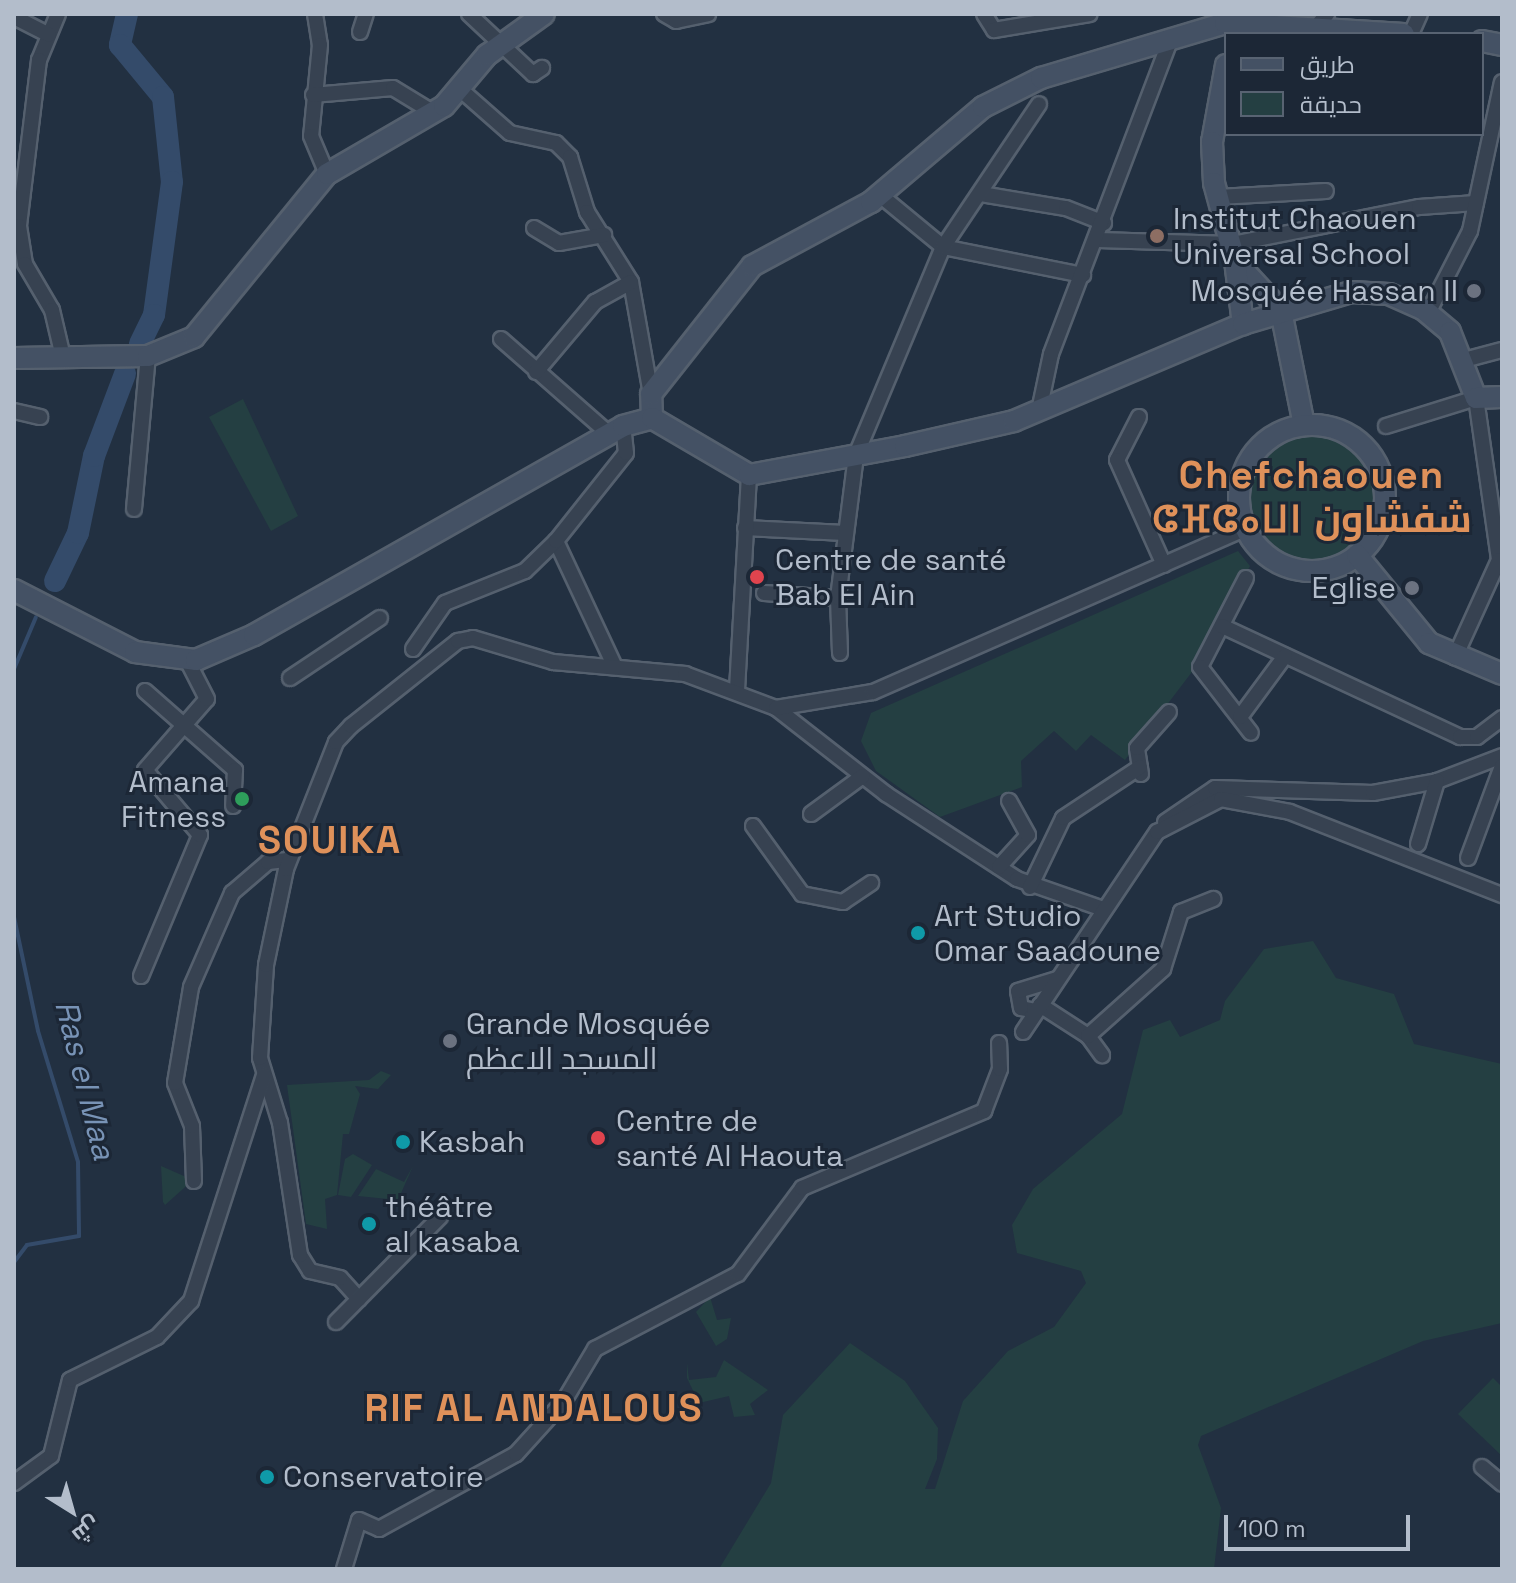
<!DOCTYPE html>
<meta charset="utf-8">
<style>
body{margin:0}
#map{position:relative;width:1516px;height:1583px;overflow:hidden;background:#223041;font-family:"Space Grotesk",Cairo,"Noto Sans Tifinagh",sans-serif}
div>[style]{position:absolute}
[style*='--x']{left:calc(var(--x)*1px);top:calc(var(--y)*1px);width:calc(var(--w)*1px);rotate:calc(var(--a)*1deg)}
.green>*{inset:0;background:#243f42}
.round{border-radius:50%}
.stream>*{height:4px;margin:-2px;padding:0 2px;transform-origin:2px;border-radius:2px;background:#344b6a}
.river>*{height:22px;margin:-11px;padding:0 11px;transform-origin:11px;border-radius:11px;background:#344b6a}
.roads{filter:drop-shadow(2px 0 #55606e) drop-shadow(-2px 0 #55606e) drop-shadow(0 2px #55606e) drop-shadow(0 -2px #55606e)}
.street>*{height:14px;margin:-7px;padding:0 7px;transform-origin:7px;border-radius:7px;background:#374251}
.secondary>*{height:20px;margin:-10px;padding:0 10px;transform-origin:10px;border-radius:10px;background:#445164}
.secondary>.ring{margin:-10px;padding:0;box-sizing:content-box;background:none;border:20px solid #445164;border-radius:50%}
.dots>*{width:22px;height:22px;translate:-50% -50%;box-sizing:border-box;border:4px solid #1c2736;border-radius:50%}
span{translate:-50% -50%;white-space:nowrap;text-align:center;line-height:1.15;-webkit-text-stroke:6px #1c2736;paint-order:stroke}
.poi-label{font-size:30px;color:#b3bdcb}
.left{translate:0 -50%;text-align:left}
.right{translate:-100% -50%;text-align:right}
.water-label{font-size:32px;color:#7893b6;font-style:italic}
.district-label{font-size:38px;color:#df915a;font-weight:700;letter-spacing:2px}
.frame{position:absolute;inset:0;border:16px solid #b3bdcb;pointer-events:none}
.legend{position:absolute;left:1224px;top:32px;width:260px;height:104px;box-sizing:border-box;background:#1c2736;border:2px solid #586372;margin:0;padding:10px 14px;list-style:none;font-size:24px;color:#b3bdcb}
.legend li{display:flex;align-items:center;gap:16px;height:40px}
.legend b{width:40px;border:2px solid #586372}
.north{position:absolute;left:32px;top:1471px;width:80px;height:80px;-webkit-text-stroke:6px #1c2736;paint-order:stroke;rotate:143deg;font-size:22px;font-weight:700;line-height:32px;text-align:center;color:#b3bdcb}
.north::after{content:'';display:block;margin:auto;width:28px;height:36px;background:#b3bdcb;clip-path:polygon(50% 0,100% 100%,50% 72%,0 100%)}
.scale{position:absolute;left:1224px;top:1515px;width:186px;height:36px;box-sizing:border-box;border:4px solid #b3bdcb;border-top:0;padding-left:10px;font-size:24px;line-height:28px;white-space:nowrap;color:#b3bdcb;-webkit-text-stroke:6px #1c2736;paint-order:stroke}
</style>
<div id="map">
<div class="green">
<i style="clip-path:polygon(243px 399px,298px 516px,271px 531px,209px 417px)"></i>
<i class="round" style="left:1246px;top:432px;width:132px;height:132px"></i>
<i style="clip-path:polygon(1238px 551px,1250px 566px,1198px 664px,1125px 760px,1091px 735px,1076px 751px,1054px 731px,1021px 761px,1022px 787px,940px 817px,876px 771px,861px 741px,871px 713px)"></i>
<i style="clip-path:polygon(1313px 941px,1336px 978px,1394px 994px,1414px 1044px,1502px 1064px,1502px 1323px,1423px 1341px,1201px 1436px,1198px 1445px,1221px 1508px,1214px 1569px,719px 1569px,771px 1483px,783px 1415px,850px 1343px,905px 1381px,938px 1428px,937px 1459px,925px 1489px,935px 1489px,963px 1401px,1008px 1351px,1054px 1327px,1086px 1283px,1081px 1271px,1017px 1253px,1012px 1225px,1033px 1189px,1122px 1114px,1143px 1030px,1170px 1020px,1180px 1037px,1220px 1020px,1225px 1001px,1264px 949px)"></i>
<i style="clip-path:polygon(381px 1071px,391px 1075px,378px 1089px,355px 1086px,360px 1094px,349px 1134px,343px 1134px,337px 1195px,325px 1199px,327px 1229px,306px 1224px,287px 1085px,369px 1080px)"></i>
<i style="clip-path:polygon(353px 1154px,372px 1165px,351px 1197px,338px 1195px,345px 1159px)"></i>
<i style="clip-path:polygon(161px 1166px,193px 1180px,165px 1205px,163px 1202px)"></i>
<i style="clip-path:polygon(413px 1166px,398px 1200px,358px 1196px,376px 1169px,404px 1182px)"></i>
<i style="clip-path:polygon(710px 1297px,717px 1320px,731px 1318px,727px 1339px,716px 1346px,696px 1312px)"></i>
<i style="clip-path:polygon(724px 1360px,768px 1390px,750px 1404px,755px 1415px,734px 1417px,729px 1396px,699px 1403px,687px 1378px,687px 1363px,689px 1380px,716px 1377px)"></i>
<i style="clip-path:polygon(1493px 1378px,1502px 1387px,1502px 1456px,1458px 1414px)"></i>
</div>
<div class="stream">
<i style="--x:14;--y:669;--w:56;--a:-67.1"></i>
<i style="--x:14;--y:917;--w:116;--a:78.1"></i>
<i style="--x:38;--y:1031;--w:137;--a:73"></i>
<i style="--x:78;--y:1162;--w:74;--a:89.2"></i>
<i style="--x:79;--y:1236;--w:53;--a:170.2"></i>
<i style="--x:27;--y:1245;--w:21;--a:127"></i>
</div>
<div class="river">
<i style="--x:127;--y:14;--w:32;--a:103"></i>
<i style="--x:120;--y:45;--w:67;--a:50.4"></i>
<i style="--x:163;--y:97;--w:85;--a:84"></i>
<i style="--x:172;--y:182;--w:134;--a:97.7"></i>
<i style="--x:154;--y:315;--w:32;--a:116"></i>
<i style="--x:55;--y:581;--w:53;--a:-64.4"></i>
<i style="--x:78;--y:533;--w:79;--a:-78.3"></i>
<i style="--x:94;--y:456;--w:88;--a:-69.3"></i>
</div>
<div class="roads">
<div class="street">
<i style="--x:58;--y:14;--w:50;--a:112.4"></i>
<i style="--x:39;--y:60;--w:167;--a:96.9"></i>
<i style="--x:19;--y:226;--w:38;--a:81"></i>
<i style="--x:25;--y:264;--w:53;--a:59.6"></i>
<i style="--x:52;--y:310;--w:48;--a:76.8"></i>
<i style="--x:315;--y:14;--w:31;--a:81"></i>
<i style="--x:320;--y:45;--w:91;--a:95.6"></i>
<i style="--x:311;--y:136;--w:41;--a:67.2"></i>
<i style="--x:469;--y:14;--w:88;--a:43.2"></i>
<i style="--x:533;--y:74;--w:11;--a:-34"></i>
<i style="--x:664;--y:14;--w:14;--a:30"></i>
<i style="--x:676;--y:21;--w:33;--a:-12"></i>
<i style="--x:984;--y:14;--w:19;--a:58"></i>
<i style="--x:994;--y:30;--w:97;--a:-9.5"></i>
<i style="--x:14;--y:17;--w:39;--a:27"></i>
<i style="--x:1317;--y:26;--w:16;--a:-50"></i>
<i style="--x:360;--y:32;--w:19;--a:-72"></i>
<i style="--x:1411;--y:34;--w:22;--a:-66"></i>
<i style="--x:461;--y:90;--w:65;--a:41.3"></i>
<i style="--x:510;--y:133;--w:47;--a:12.3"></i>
<i style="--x:556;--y:143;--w:20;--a:45"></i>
<i style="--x:570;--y:157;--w:58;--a:72.8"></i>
<i style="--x:587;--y:212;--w:83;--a:57.8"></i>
<i style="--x:631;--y:282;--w:114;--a:79.9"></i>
<i style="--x:313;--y:95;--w:80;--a:-5"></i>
<i style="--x:393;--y:88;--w:48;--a:31.4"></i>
<i style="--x:981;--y:194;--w:86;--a:9.4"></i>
<i style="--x:1066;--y:208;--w:41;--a:21.5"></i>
<i style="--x:880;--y:195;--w:82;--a:39.5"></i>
<i style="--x:943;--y:247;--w:143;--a:11.3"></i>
<i style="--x:1218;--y:197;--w:108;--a:-3.2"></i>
<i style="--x:534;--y:228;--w:29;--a:31"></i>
<i style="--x:559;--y:243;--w:46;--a:-10.1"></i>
<i style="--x:1098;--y:240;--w:134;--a:1.7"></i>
<i style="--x:1232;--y:244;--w:191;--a:-11.2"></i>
<i style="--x:1419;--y:207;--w:57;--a:-4"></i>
<i style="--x:1428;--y:313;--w:92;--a:-62.9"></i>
<i style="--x:1470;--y:231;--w:152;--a:-77.9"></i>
<i style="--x:501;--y:339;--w:144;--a:41.3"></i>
<i style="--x:1464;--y:360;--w:39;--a:-15"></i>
<i style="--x:536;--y:372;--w:92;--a:-49.9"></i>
<i style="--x:595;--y:302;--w:41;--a:-29.1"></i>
<i style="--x:14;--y:411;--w:27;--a:13"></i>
<i style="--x:1039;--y:411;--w:58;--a:-78.1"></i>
<i style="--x:1051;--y:354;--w:333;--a:-69.2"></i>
<i style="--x:1139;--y:417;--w:48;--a:117.1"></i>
<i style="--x:1117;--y:460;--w:115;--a:65.9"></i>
<i style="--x:1386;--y:426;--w:94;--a:-17.3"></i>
<i style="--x:1476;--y:398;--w:164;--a:81.9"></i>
<i style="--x:1499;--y:560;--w:107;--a:114.4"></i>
<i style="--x:134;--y:509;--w:154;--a:-84.8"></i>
<i style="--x:745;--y:528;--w:100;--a:2.9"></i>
<i style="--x:556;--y:541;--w:139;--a:64.9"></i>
<i style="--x:1246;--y:578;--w:100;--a:117.3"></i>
<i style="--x:1200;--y:667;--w:83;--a:52.3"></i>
<i style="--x:764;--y:593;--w:74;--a:3.9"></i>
<i style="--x:1222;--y:626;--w:263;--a:25"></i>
<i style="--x:1460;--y:737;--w:17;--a:0"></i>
<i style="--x:1477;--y:737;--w:31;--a:-37"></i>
<i style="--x:413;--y:649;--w:56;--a:-55.2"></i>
<i style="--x:445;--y:603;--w:86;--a:-21.8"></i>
<i style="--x:525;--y:571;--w:43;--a:-44.1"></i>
<i style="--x:556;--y:541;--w:112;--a:-51.5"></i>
<i style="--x:626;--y:453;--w:27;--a:-96"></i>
<i style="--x:840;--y:653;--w:55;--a:-92.1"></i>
<i style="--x:838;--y:598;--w:144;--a:-82.8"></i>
<i style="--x:856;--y:455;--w:225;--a:-67.3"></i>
<i style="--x:943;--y:247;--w:172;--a:-56.1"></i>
<i style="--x:290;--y:678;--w:108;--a:-33.7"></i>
<i style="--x:737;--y:690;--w:215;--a:-86.8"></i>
<i style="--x:145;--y:691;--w:120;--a:41.3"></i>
<i style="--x:235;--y:770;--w:36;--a:93"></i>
<i style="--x:776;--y:708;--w:140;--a:38"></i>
<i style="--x:886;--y:794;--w:156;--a:33"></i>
<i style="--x:1017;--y:879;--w:91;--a:19.2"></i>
<i style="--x:1240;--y:717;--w:76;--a:-53.6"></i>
<i style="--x:1141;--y:774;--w:26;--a:-99"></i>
<i style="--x:1137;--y:748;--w:48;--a:-48.4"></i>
<i style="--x:811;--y:814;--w:64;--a:-36.2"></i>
<i style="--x:1165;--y:822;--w:60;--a:-34.2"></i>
<i style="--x:1215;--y:788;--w:158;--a:1.8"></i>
<i style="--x:1373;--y:793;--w:65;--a:-10.6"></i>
<i style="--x:1437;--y:781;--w:70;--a:-21"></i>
<i style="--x:753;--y:826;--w:84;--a:54.2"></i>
<i style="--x:802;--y:894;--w:42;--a:11"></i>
<i style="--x:843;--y:902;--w:34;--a:-34"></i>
<i style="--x:1418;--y:844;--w:66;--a:-73.2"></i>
<i style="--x:1468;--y:858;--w:98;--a:-69.7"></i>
<i style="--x:999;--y:867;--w:43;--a:-47.8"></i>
<i style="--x:1028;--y:835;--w:39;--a:-119"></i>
<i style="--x:1030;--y:887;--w:76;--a:-64.4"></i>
<i style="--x:1063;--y:818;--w:92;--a:-33.5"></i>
<i style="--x:141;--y:976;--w:153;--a:-67.3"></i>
<i style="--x:200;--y:835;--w:85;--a:-130.2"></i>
<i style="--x:145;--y:770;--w:94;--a:-48.9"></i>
<i style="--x:207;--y:699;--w:44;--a:-117.1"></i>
<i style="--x:1040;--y:1005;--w:57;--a:32.9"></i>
<i style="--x:1088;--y:1036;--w:24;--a:54"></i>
<i style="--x:1036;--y:1011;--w:15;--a:-169"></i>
<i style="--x:1021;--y:1008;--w:17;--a:-100"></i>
<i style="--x:1018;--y:991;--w:41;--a:-17.1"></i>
<i style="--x:1023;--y:1032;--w:241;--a:-56.2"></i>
<i style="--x:1157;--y:832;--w:72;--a:-27.3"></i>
<i style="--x:1221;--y:799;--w:70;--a:10.7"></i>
<i style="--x:1290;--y:812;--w:228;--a:21.4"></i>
<i style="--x:1088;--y:1036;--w:101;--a:-41.8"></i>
<i style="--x:1163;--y:969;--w:60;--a:-72.5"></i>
<i style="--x:1181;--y:912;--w:35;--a:-22"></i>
<i style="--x:194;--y:1181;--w:55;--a:-92.1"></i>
<i style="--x:192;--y:1126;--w:46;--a:-111.6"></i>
<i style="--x:175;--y:1083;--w:97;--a:-80.5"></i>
<i style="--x:191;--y:987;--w:103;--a:-66.4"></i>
<i style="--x:232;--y:893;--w:48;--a:-40.7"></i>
<i style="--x:268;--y:862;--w:20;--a:-6"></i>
<i style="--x:359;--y:1299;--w:28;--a:-132"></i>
<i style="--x:340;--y:1278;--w:31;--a:-167"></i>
<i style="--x:310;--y:1271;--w:19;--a:-122"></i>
<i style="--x:300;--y:1255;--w:134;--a:-98.6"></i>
<i style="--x:280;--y:1123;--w:68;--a:-107.1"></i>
<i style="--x:260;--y:1058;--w:93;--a:-86.3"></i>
<i style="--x:266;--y:965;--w:98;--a:-78.2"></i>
<i style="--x:286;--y:869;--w:136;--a:-68.5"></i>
<i style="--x:336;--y:742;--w:22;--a:-47"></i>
<i style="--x:351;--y:726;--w:137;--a:-38.5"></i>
<i style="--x:458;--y:641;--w:15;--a:-11"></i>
<i style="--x:473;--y:638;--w:84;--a:16.7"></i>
<i style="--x:553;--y:662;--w:133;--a:5.2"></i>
<i style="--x:685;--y:674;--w:97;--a:20.5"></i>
<i style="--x:776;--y:708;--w:98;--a:-9.4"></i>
<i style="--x:873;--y:692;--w:406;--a:-23.7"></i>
<i style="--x:336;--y:1322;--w:148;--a:-45.3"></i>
<i style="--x:1482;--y:1467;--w:26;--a:40"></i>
<i style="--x:14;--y:1483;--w:46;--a:-36.1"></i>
<i style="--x:51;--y:1456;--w:78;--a:-76"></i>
<i style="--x:70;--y:1380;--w:97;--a:-26.3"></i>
<i style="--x:157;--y:1337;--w:50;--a:-46.6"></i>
<i style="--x:191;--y:1301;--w:237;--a:-72.1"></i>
<i style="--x:344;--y:1569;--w:51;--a:-73"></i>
<i style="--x:359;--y:1520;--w:22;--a:24"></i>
<i style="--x:379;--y:1529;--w:156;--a:-28.7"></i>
<i style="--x:516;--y:1454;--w:72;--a:-47.8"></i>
<i style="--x:564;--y:1401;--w:61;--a:-59.2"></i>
<i style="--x:595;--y:1349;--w:161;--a:-27.7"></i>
<i style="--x:738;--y:1274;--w:107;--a:-53.3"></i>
<i style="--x:802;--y:1188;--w:198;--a:-22.9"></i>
<i style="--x:984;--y:1111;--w:45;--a:-69.1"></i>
<i style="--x:1000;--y:1069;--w:26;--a:-92"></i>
</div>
<div class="secondary">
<i style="--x:1482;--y:41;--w:20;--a:11"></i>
<i style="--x:1226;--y:65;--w:78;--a:100.3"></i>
<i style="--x:1212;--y:142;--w:41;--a:87.2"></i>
<i style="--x:1214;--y:183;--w:81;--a:74.9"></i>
<i style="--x:1235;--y:261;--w:68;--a:47.4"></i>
<i style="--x:1281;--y:311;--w:116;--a:78.6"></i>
<i style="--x:1235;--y:261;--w:64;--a:82.8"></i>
<i style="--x:14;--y:358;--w:134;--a:-0.9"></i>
<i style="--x:148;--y:356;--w:50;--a:-22.4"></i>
<i style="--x:194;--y:337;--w:210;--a:-50.8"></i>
<i style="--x:327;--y:174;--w:135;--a:-30.2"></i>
<i style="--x:444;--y:106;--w:67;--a:-49.9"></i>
<i style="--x:487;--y:55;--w:70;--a:-35.7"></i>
<i style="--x:652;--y:418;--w:24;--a:-92"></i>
<i style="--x:651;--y:394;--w:163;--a:-51.7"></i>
<i style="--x:752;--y:266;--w:135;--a:-28.3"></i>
<i style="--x:871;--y:202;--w:147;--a:-40.3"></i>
<i style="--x:983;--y:107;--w:65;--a:-26.6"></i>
<i style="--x:1041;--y:78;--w:192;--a:-16.6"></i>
<i style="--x:1225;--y:23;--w:179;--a:3.5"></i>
<i class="ring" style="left:1239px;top:425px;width:126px;height:126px"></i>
<i style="--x:1357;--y:555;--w:114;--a:50.7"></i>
<i style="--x:1429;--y:643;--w:79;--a:23"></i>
<i style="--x:14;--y:590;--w:136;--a:27.1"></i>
<i style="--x:135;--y:652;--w:62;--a:7.5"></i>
<i style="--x:196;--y:660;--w:63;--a:-23.3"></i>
<i style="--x:254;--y:635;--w:424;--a:-29.5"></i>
<i style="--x:623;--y:426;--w:30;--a:-15"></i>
<i style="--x:652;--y:418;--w:113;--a:30.4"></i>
<i style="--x:749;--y:475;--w:159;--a:-10.5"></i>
<i style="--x:905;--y:446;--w:112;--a:-12.9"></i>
<i style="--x:1014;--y:421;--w:249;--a:-23"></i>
<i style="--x:1243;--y:324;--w:113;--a:-16.5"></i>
<i style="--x:1351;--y:292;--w:38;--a:3"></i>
<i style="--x:1389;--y:294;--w:37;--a:24"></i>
<i style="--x:1423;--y:309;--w:35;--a:40"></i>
<i style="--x:1450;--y:332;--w:71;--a:68.5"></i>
<i style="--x:1476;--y:398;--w:26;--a:-2"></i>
</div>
</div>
<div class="dots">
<i style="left:1157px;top:236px;background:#8d6e63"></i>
<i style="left:1474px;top:291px;background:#6b7280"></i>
<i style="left:757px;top:577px;background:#e0444e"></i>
<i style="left:1412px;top:588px;background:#6b7280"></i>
<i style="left:242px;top:799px;background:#2e9e5b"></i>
<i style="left:918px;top:933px;background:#0f9aa8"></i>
<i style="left:450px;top:1041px;background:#6b7280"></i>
<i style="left:598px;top:1138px;background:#e0444e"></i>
<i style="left:403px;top:1142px;background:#0f9aa8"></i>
<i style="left:369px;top:1224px;background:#0f9aa8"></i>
<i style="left:267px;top:1477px;background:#0f9aa8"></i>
</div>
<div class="poi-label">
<span class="left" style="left:1173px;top:236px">Institut Chaouen<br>Universal School</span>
<span class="right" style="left:1458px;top:291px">Mosquée Hassan II</span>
<span class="left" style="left:775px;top:577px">Centre de santé<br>Bab El Ain</span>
<span class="right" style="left:1396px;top:588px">Eglise</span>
<span class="right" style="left:226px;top:799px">Amana<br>Fitness</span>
<span class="left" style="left:934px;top:933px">Art Studio<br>Omar Saadoune</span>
<span class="left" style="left:466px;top:1041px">Grande Mosquée<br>المسجد الاعظم</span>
<span class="left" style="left:616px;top:1138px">Centre de<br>santé Al Haouta</span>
<span class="left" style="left:419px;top:1142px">Kasbah</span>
<span class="left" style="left:385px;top:1224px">théâtre<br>al kasaba</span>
<span class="left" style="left:283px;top:1477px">Conservatoire</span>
</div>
<div class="water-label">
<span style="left:85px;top:1080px;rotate:76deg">Ras el Maa</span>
</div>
<div class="district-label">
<span style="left:1312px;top:498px">Chefchaouen<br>ⵛⴼⵛⴰⵡⵏ شفشاون</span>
<span style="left:330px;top:841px">SOUIKA</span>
<span style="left:534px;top:1409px">RIF AL ANDALOUS</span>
</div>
<div class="frame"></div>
<ul class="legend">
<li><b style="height:10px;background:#445164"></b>طريق</li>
<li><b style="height:22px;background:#243f42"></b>حديقة</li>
</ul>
<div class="north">ش</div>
<div class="scale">100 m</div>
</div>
